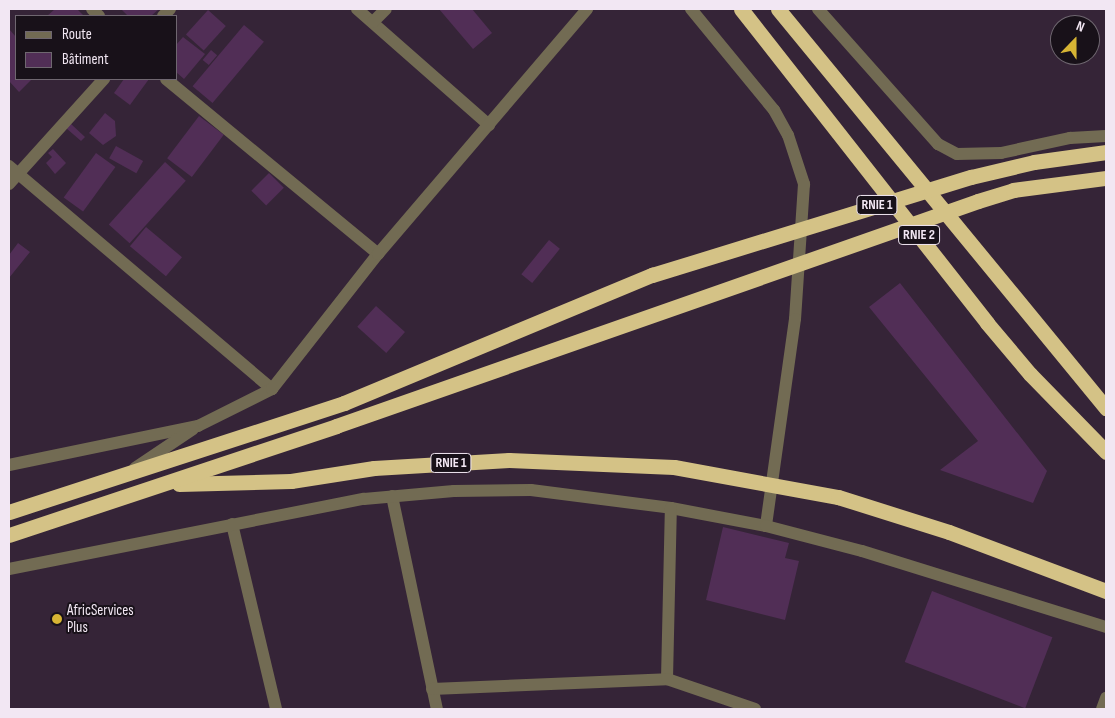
<!DOCTYPE html>
<meta charset="utf-8">
<style>
body{margin:0}
#map{position:relative;width:1115px;height:718px;overflow:hidden;background:#352437;font-family:"Sofia Sans Condensed",sans-serif}
div>[style]{position:absolute}
[style*='--x']{left:calc(var(--x)*1px);top:calc(var(--y)*1px);width:calc(var(--w)*1px);rotate:calc(var(--a)*1deg)}
.building>*{inset:0;background:#512e56;transform-origin:0 0}
.minor>*{height:12px;margin:-6px;padding:0 6px;transform-origin:6px;border-radius:6px;background:#726b53}
.highway>*{height:15px;margin:-7.5px;padding:0 7.5px;transform-origin:7.5px;border-radius:7.5px;background:#d4c286}
.dots>*{width:14px;height:14px;translate:-50% -50%;box-sizing:border-box;border:2px solid #181119;border-radius:50%}
span{translate:-50% -50%;white-space:nowrap;text-align:center;line-height:1.15;-webkit-text-stroke:4px #181119;paint-order:stroke}
.shield-label span{padding:1px 4px;background:#181119;border:1px solid;border-radius:4px;-webkit-text-stroke-width:0}
.shield-label{font-size:14px;color:#f2e7f3;font-weight:700}
.poi-label{font-size:15px;color:#f2e7f3}
.left{translate:0 -50%;text-align:left}
.frame{position:absolute;inset:0;border:10px solid #f2e7f3;pointer-events:none}
.legend{position:absolute;left:15px;top:15px;width:162px;height:65px;box-sizing:border-box;background:#181119;border:1px solid #6f6770;margin:0;padding:6px 9px;list-style:none;font-size:15px;color:#f2e7f3}
.legend li{display:flex;align-items:center;gap:10px;height:25px}
.legend b{width:25px;border:1px solid #6f6770}
.north{position:absolute;left:1050px;top:15px;width:50px;height:50px;box-sizing:border-box;background:#181119;border:1px solid #6f6770;border-radius:50%;rotate:22deg;font-size:14px;font-weight:700;line-height:20px;text-align:center;color:#f2e7f3}
.north::after{content:'';display:block;margin:auto;width:18px;height:22px;background:#d7b434;clip-path:polygon(50% 0,100% 100%,50% 72%,0 100%)}
</style>
<div id="map">
<div class="building">
<i style="clip-path:polygon(55px 9px,77px 9px,84px 16px,47px 16px)"></i>
<i style="clip-path:polygon(121px 9px,159px 9px,151px 16px,128px 16px)"></i>
<i style="clip-path:polygon(439px 9px,472px 9px,492px 33px,473px 49px)"></i>
<i style="left:208px;top:10px;width:24px;height:33px;rotate:42deg"></i>
<i style="left:244px;top:25px;width:26px;height:80px;rotate:40deg"></i>
<i style="clip-path:polygon(9px 29px,16px 37px,16px 79px,32px 79px,19px 92px,9px 81px)"></i>
<i style="clip-path:polygon(183px 37px,205px 54px,184px 79px,176px 72px,176px 45px)"></i>
<i style="left:211px;top:50px;width:8px;height:13px;rotate:40deg"></i>
<i style="clip-path:polygon(124px 79px,149px 79px,130px 105px,114px 93px)"></i>
<i style="clip-path:polygon(105px 113px,115px 121px,116px 136px,103px 145px,89px 133px)"></i>
<i style="left:199px;top:116px;width:31px;height:53px;rotate:37deg"></i>
<i style="clip-path:polygon(70px 123px,85px 137px,81px 141px,66px 128px)"></i>
<i style="left:116px;top:146px;width:31px;height:14px;rotate:29deg"></i>
<i style="clip-path:polygon(53px 149px,66px 163px,55px 174px,46px 163px,52px 157px,48px 153px)"></i>
<i style="left:96px;top:153px;width:24px;height:55px;rotate:36deg"></i>
<i style="left:165px;top:162px;width:28px;height:84px;rotate:42deg"></i>
<i style="left:269px;top:173px;width:21px;height:25px;rotate:45deg"></i>
<i style="left:146px;top:227px;width:47px;height:25px;rotate:40deg"></i>
<i style="left:549px;top:240px;width:14px;height:44px;rotate:39deg"></i>
<i style="clip-path:polygon(18px 243px,30px 252px,9px 278px,9px 255px)"></i>
<i style="clip-path:polygon(900px 283px,1047px 471px,1033px 503px,940px 470px,978px 441px,869px 307px)"></i>
<i style="left:376px;top:306px;width:39px;height:28px;rotate:42deg"></i>
<i style="clip-path:polygon(723px 527px,789px 543px,785px 558px,799px 561px,785px 620px,706px 600px)"></i>
<i style="left:932px;top:591px;width:129px;height:76px;rotate:21deg"></i>
</div>
<div class="minor">
<i style="--x:92;--y:9;--w:10;--a:45"></i>
<i style="--x:357;--y:9;--w:176;--a:41.3"></i>
<i style="--x:691;--y:9;--w:131;--a:50.6"></i>
<i style="--x:774;--y:110;--w:29;--a:61"></i>
<i style="--x:788;--y:135;--w:52;--a:71.9"></i>
<i style="--x:804;--y:184;--w:135;--a:93.8"></i>
<i style="--x:795;--y:319;--w:209;--a:98"></i>
<i style="--x:818;--y:9;--w:181;--a:48.4"></i>
<i style="--x:938;--y:144;--w:21;--a:28"></i>
<i style="--x:957;--y:154;--w:44;--a:-1.3"></i>
<i style="--x:1001;--y:153;--w:71;--a:-12.3"></i>
<i style="--x:1070;--y:138;--w:36;--a:-3"></i>
<i style="--x:163;--y:16;--w:10;--a:-45"></i>
<i style="--x:373;--y:22;--w:18;--a:-45"></i>
<i style="--x:166;--y:79;--w:275;--a:39.5"></i>
<i style="--x:9;--y:166;--w:345;--a:40.3"></i>
<i style="--x:9;--y:184;--w:142;--a:-47.9"></i>
<i style="--x:9;--y:465;--w:193;--a:-11.7"></i>
<i style="--x:198;--y:426;--w:83;--a:-26.6"></i>
<i style="--x:272;--y:389;--w:172;--a:-51.9"></i>
<i style="--x:378;--y:254;--w:322;--a:-49.5"></i>
<i style="--x:135;--y:468;--w:70;--a:-33.9"></i>
<i style="--x:392;--y:496;--w:218;--a:78.1"></i>
<i style="--x:232;--y:524;--w:190;--a:76.6"></i>
<i style="--x:9;--y:569;--w:362;--a:-11.2"></i>
<i style="--x:364;--y:499;--w:90;--a:-5.1"></i>
<i style="--x:454;--y:491;--w:77;--a:-0.7"></i>
<i style="--x:531;--y:490;--w:141;--a:7.3"></i>
<i style="--x:671;--y:508;--w:97;--a:10.7"></i>
<i style="--x:766;--y:526;--w:99;--a:14.6"></i>
<i style="--x:862;--y:551;--w:256;--a:17.3"></i>
<i style="--x:667;--y:679;--w:171;--a:-88.7"></i>
<i style="--x:432;--y:689;--w:235;--a:-2.4"></i>
<i style="--x:667;--y:679;--w:93;--a:18.8"></i>
<i style="--x:1102;--y:709;--w:12;--a:-70"></i>
</div>
<div class="highway">
<i style="--x:741;--y:9;--w:399;--a:51.9"></i>
<i style="--x:987;--y:323;--w:67;--a:49.9"></i>
<i style="--x:1030;--y:374;--w:109;--a:45.7"></i>
<i style="--x:778;--y:9;--w:517;--a:50.58"></i>
<i style="--x:179;--y:484;--w:112;--a:-1.5"></i>
<i style="--x:291;--y:481;--w:84;--a:-8.9"></i>
<i style="--x:374;--y:468;--w:135;--a:-3.4"></i>
<i style="--x:509;--y:460;--w:165;--a:2.4"></i>
<i style="--x:674;--y:467;--w:167;--a:10.4"></i>
<i style="--x:838;--y:497;--w:116;--a:17.5"></i>
<i style="--x:949;--y:532;--w:168;--a:20.6"></i>
<i style="--x:9;--y:512;--w:352;--a:-18"></i>
<i style="--x:344;--y:403;--w:334;--a:-22.6"></i>
<i style="--x:652;--y:275;--w:334;--a:-17.1"></i>
<i style="--x:971;--y:177;--w:65;--a:-13.4"></i>
<i style="--x:1034;--y:162;--w:73;--a:-7.9"></i>
<i style="--x:9;--y:535;--w:345;--a:-18.4"></i>
<i style="--x:336;--y:426;--w:680;--a:-19.31"></i>
<i style="--x:978;--y:201;--w:37;--a:-17"></i>
<i style="--x:1013;--y:190;--w:94;--a:-7.4"></i>
</div>
<div class="dots">
<i style="left:57px;top:619px;background:#d7b434"></i>
</div>
<div class="shield-label">
<span style="left:877px;top:205px">RNIE 1</span>
<span style="left:919px;top:235px">RNIE 2</span>
<span style="left:451px;top:463px">RNIE 1</span>
</div>
<div class="poi-label">
<span class="left" style="left:67px;top:619px">AfricServices<br>Plus</span>
</div>
<div class="frame"></div>
<ul class="legend">
<li><b style="height:6px;background:#726b53"></b>Route</li>
<li><b style="height:14px;background:#512e56"></b>Bâtiment</li>
</ul>
<div class="north">N</div>
</div>
